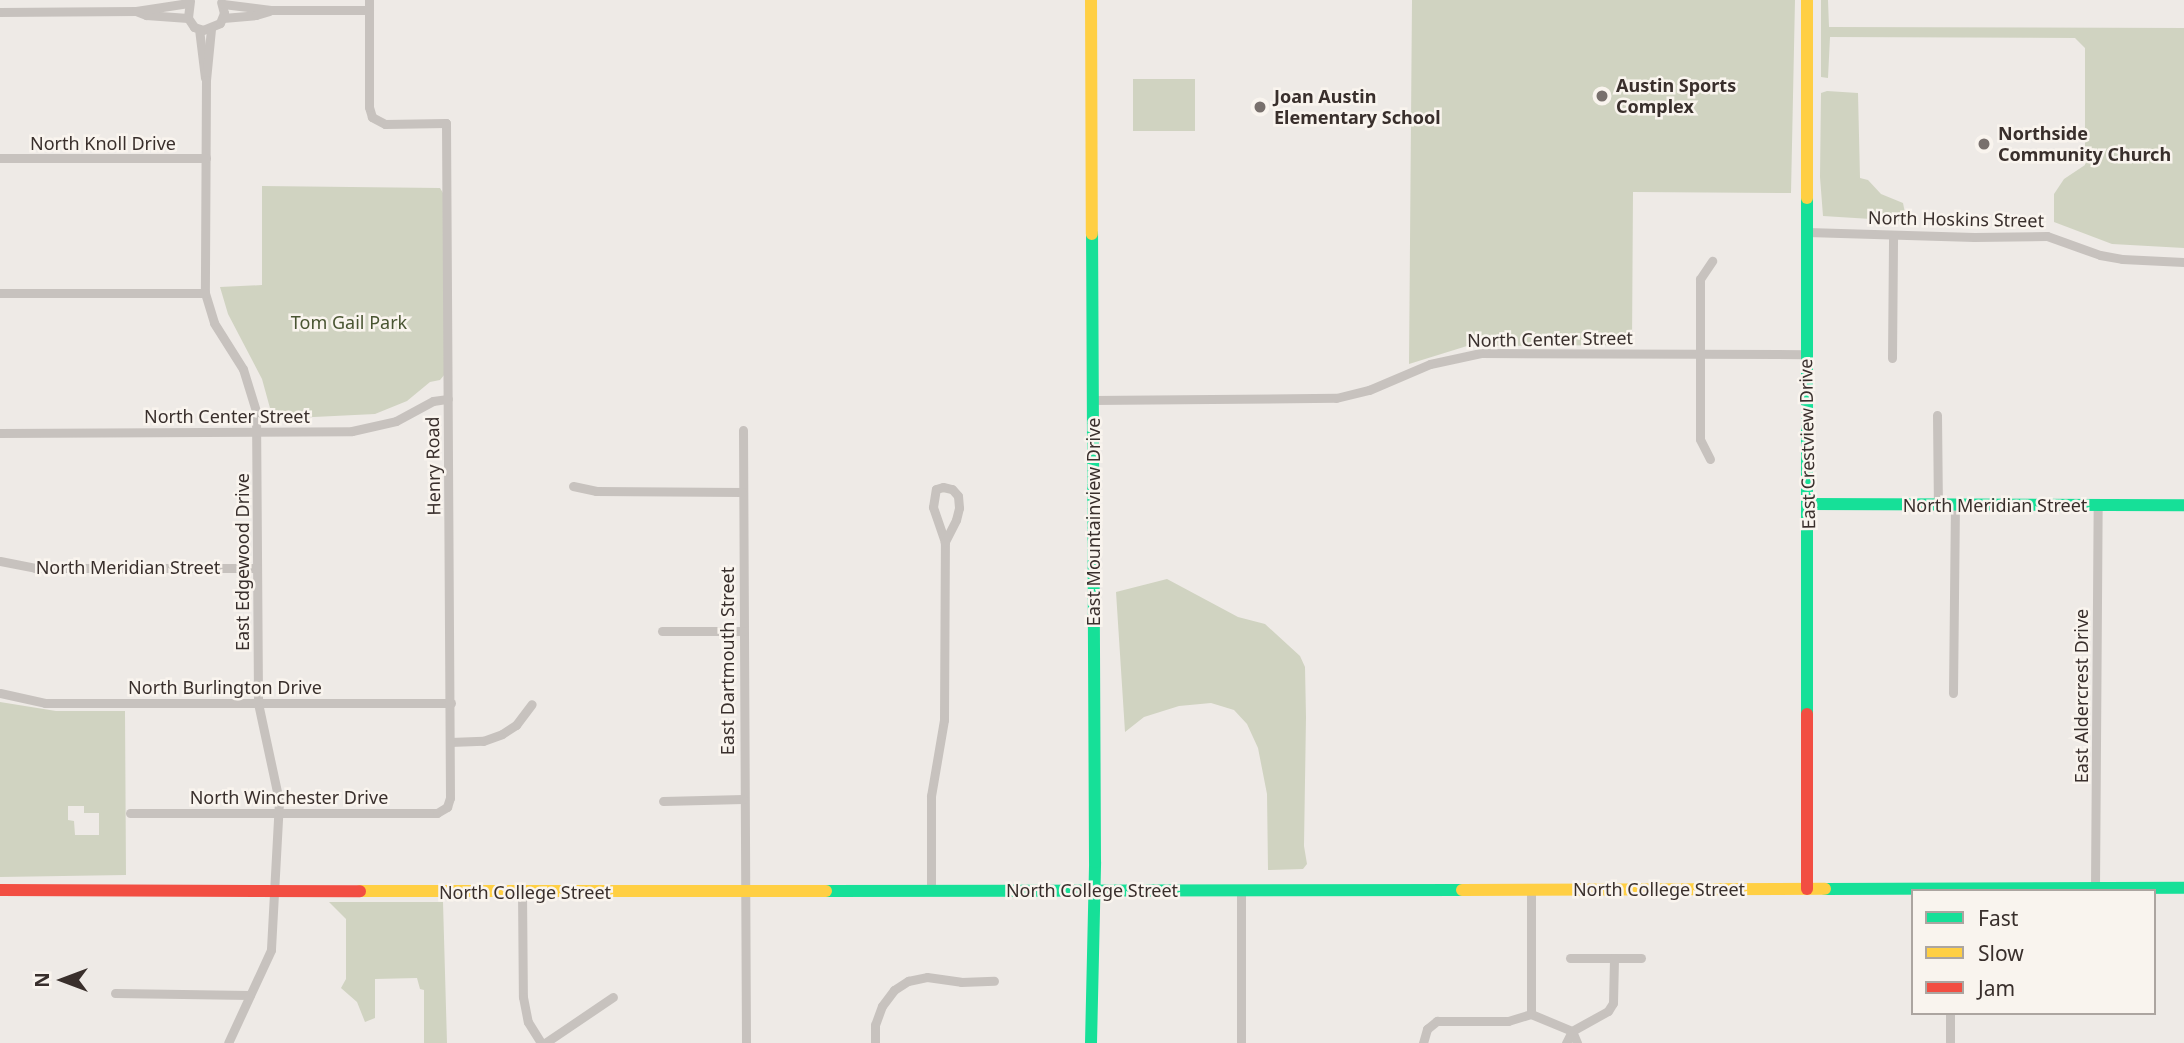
<!DOCTYPE html>
<style>
body{margin:0}
#map{position:relative;width:2184px;height:1043px;overflow:hidden;background:#eeeae6;font-family:"Noto Sans",sans-serif}
div>[style]{position:absolute}
[style*='--x']{left:calc(var(--x)*1px);top:calc(var(--y)*1px);width:calc(var(--w)*1px);rotate:calc(var(--a)*1deg)}
.green>*{inset:0;background:#d0d3c1;transform-origin:0 0}
.street>*{height:9px;margin:-4.5px;padding:0 4.5px;transform-origin:4.5px;border-radius:4.5px;background:#c7c2be}
.fast>*{height:12px;margin:-6px;padding:0 6px;transform-origin:6px;border-radius:6px;background:#16e098}
.slow>*{height:12px;margin:-6px;padding:0 6px;transform-origin:6px;border-radius:6px;background:#ffcf43}
.jam>*{height:12px;margin:-6px;padding:0 6px;transform-origin:6px;border-radius:6px;background:#f24e42}
.dots>*{width:19px;height:19px;translate:-50% -50%;box-sizing:border-box;border:4px solid #f9f4ee;border-radius:50%}
span{translate:-50% -50%;white-space:nowrap;text-align:center;line-height:1.15;-webkit-text-stroke:5px #f9f4ee;paint-order:stroke}
.poi-label{font-size:18px;color:#392f2c;font-weight:700}
.left{translate:0 -50%;text-align:left}
.street-label{font-size:18px;color:#392f2c}
.park-label{font-size:18px;color:#495532}
.legend{position:absolute;left:1911px;top:889px;width:245px;height:126px;box-sizing:border-box;background:#f9f4ee;border:2px solid #aca5a0;margin:0;padding:9px 12px;list-style:none;font-size:21px;color:#392f2c}
.legend li{display:flex;align-items:center;gap:14px;height:35px}
.legend b{width:35px;border:2px solid #aca5a0}
.north{position:absolute;left:28px;top:945px;width:70px;height:70px;-webkit-text-stroke:5px #f9f4ee;paint-order:stroke;rotate:270deg;font-size:19px;font-weight:700;line-height:28px;text-align:center;color:#392f2c}
.north::after{content:'';display:block;margin:auto;width:24px;height:32px;background:#392f2c;clip-path:polygon(50% 0,100% 100%,50% 72%,0 100%)}
</style>
<div id="map">
<div class="green">
<i style="clip-path:polygon(1412px 0,1795px 0,1791px 193px,1633px 192px,1632px 345px,1467px 346px,1409px 364px)"></i>
<i style="clip-path:polygon(1821px 0,1828px 0,1829px 27px,2184px 28px,2184px 248px,2112px 244px,2054px 222px,2054px 194px,2064px 179px,2085px 165px,2085px 48px,2075px 38px,1830px 37px,1828px 78px,1821px 77px)"></i>
<i style="left:1133px;top:79px;width:62px;height:52px"></i>
<i style="clip-path:polygon(1827px 91px,1858px 93px,1860px 178px,1868px 180px,1881px 194px,1903px 203px,1905px 213px,1903px 221px,1823px 216px,1820px 177px,1821px 93px)"></i>
<i style="clip-path:polygon(262px 186px,440px 188px,443px 193px,445px 374px,440px 380px,430px 382px,407px 401px,375px 414px,273px 419px,262px 379px,228px 314px,220px 287px,262px 285px)"></i>
<i style="clip-path:polygon(1167px 579px,1238px 617px,1265px 624px,1300px 656px,1305px 667px,1306px 717px,1304px 846px,1307px 864px,1303px 869px,1268px 870px,1267px 794px,1258px 748px,1247px 724px,1234px 710px,1211px 703px,1179px 706px,1144px 717px,1125px 732px,1116px 592px)"></i>
<i style="clip-path:polygon(evenodd,0 702px,56px 711px,125px 711px,126px 875px,0 877px,0 702px,68px 806px,84px 806px,84px 813px,99px 813px,99px 835px,75px 835px,74px 821px,68px 820px,68px 806px)"></i>
<i style="clip-path:polygon(329px 902px,443px 902px,447px 1043px,424px 1043px,424px 990px,420px 989px,417px 978px,375px 979px,375px 1018px,365px 1022px,357px 1002px,341px 988px,346px 979px,346px 919px)"></i>
</div>
<div class="street">
<i style="--x:190;--y:1;--w:17;--a:97"></i>
<i style="--x:188;--y:18;--w:11;--a:56"></i>
<i style="--x:194;--y:27;--w:9;--a:18"></i>
<i style="--x:203;--y:30;--w:18;--a:-22"></i>
<i style="--x:220;--y:23;--w:11;--a:-68"></i>
<i style="--x:224;--y:13;--w:11;--a:-105"></i>
<i style="--x:223;--y:4;--w:48;--a:7.1"></i>
<i style="--x:271;--y:10;--w:98;--a:0"></i>
<i style="--x:136;--y:11;--w:11;--a:22"></i>
<i style="--x:146;--y:15;--w:42;--a:4.1"></i>
<i style="--x:0;--y:12;--w:136;--a:-0.4"></i>
<i style="--x:136;--y:11;--w:53;--a:-8.7"></i>
<i style="--x:223;--y:18;--w:33;--a:-5"></i>
<i style="--x:256;--y:15;--w:14;--a:-17"></i>
<i style="--x:199;--y:29;--w:49;--a:83"></i>
<i style="--x:211;--y:29;--w:51;--a:95.6"></i>
<i style="--x:206;--y:80;--w:213;--a:90.3"></i>
<i style="--x:205;--y:293;--w:31;--a:73"></i>
<i style="--x:214;--y:323;--w:54;--a:57.8"></i>
<i style="--x:243;--y:369;--w:44;--a:72.8"></i>
<i style="--x:256;--y:411;--w:292;--a:89.6"></i>
<i style="--x:258;--y:703;--w:100;--a:77.9"></i>
<i style="--x:279;--y:801;--w:149;--a:93.1"></i>
<i style="--x:271;--y:950;--w:102;--a:114.8"></i>
<i style="--x:0;--y:158;--w:206;--a:0"></i>
<i style="--x:1807;--y:232;--w:167;--a:1.7"></i>
<i style="--x:1974;--y:237;--w:73;--a:-0.8"></i>
<i style="--x:2047;--y:236;--w:56;--a:19.7"></i>
<i style="--x:2100;--y:255;--w:22;--a:10"></i>
<i style="--x:2122;--y:259;--w:62;--a:2.8"></i>
<i style="--x:0;--y:293;--w:205;--a:0"></i>
<i style="--x:1892;--y:358;--w:123;--a:-89.5"></i>
<i style="--x:1092;--y:400;--w:244;--a:-0.5"></i>
<i style="--x:1336;--y:398;--w:34;--a:-14"></i>
<i style="--x:1369;--y:390;--w:66;--a:-23.1"></i>
<i style="--x:1430;--y:364;--w:52;--a:-12.2"></i>
<i style="--x:1481;--y:353;--w:324;--a:0.2"></i>
<i style="--x:1937;--y:415;--w:89;--a:89.4"></i>
<i style="--x:743;--y:430;--w:613;--a:89.72"></i>
<i style="--x:0;--y:433;--w:352;--a:-0.3"></i>
<i style="--x:352;--y:431;--w:45;--a:-12.8"></i>
<i style="--x:396;--y:421;--w:42;--a:-28.4"></i>
<i style="--x:433;--y:401;--w:15;--a:-8"></i>
<i style="--x:1710;--y:459;--w:22;--a:-117"></i>
<i style="--x:1700;--y:439;--w:160;--a:-90"></i>
<i style="--x:1700;--y:279;--w:22;--a:-56"></i>
<i style="--x:573;--y:486;--w:24;--a:12"></i>
<i style="--x:596;--y:491;--w:146;--a:0.4"></i>
<i style="--x:0;--y:561;--w:36;--a:11"></i>
<i style="--x:35;--y:568;--w:222;--a:0"></i>
<i style="--x:662;--y:631;--w:80;--a:0"></i>
<i style="--x:0;--y:693;--w:46;--a:12.5"></i>
<i style="--x:45;--y:703;--w:406;--a:0"></i>
<i style="--x:1953;--y:693;--w:188;--a:-89.4"></i>
<i style="--x:450;--y:742;--w:33;--a:-2"></i>
<i style="--x:483;--y:741;--w:20;--a:-20"></i>
<i style="--x:502;--y:734;--w:17;--a:-33"></i>
<i style="--x:516;--y:725;--w:26;--a:-53"></i>
<i style="--x:663;--y:801;--w:80;--a:-1.4"></i>
<i style="--x:130;--y:813;--w:307;--a:0"></i>
<i style="--x:437;--y:813;--w:12;--a:-31"></i>
<i style="--x:447;--y:807;--w:9;--a:-72"></i>
<i style="--x:450;--y:798;--w:675;--a:-90.34"></i>
<i style="--x:446;--y:123;--w:61;--a:179.1"></i>
<i style="--x:385;--y:124;--w:15;--a:-152"></i>
<i style="--x:372;--y:117;--w:10;--a:-107"></i>
<i style="--x:369;--y:107;--w:107;--a:-90"></i>
<i style="--x:2095;--y:888;--w:383;--a:-89.6"></i>
<i style="--x:1241;--y:890;--w:153;--a:90"></i>
<i style="--x:931;--y:891;--w:95;--a:-90"></i>
<i style="--x:931;--y:796;--w:77;--a:-80.3"></i>
<i style="--x:944;--y:720;--w:178;--a:-89.7"></i>
<i style="--x:945;--y:542;--w:37;--a:-109"></i>
<i style="--x:933;--y:507;--w:18;--a:-81"></i>
<i style="--x:936;--y:489;--w:7;--a:-16"></i>
<i style="--x:943;--y:487;--w:9;--a:13"></i>
<i style="--x:952;--y:489;--w:9;--a:49"></i>
<i style="--x:958;--y:496;--w:12;--a:85"></i>
<i style="--x:959;--y:508;--w:12;--a:104"></i>
<i style="--x:956;--y:520;--w:25;--a:117"></i>
<i style="--x:522;--y:892;--w:105;--a:89.5"></i>
<i style="--x:523;--y:997;--w:25;--a:79"></i>
<i style="--x:528;--y:1022;--w:25;--a:58"></i>
<i style="--x:1570;--y:958;--w:71;--a:0"></i>
<i style="--x:115;--y:993;--w:135;--a:0.8"></i>
<i style="--x:1950;--y:1013;--w:30;--a:90"></i>
<i style="--x:1531;--y:1014;--w:125;--a:-90"></i>
<i style="--x:1531;--y:1014;--w:44;--a:22.5"></i>
<i style="--x:1572;--y:1031;--w:13;--a:67"></i>
<i style="--x:545;--y:1043;--w:82;--a:-34.1"></i>
<i style="--x:875;--y:1043;--w:18;--a:-90"></i>
<i style="--x:875;--y:1025;--w:20;--a:-70"></i>
<i style="--x:882;--y:1006;--w:20;--a:-53"></i>
<i style="--x:894;--y:990;--w:17;--a:-33"></i>
<i style="--x:908;--y:981;--w:19;--a:-12"></i>
<i style="--x:927;--y:977;--w:34;--a:8"></i>
<i style="--x:961;--y:982;--w:33;--a:-2"></i>
<i style="--x:1423;--y:1043;--w:15;--a:-74"></i>
<i style="--x:1427;--y:1029;--w:13;--a:-39"></i>
<i style="--x:1437;--y:1021;--w:71;--a:0"></i>
<i style="--x:1508;--y:1021;--w:24;--a:-17"></i>
<i style="--x:1566;--y:1043;--w:13;--a:-63"></i>
<i style="--x:1572;--y:1031;--w:41;--a:-29.1"></i>
<i style="--x:1608;--y:1011;--w:9;--a:-58"></i>
<i style="--x:1613;--y:1003;--w:45;--a:-88.7"></i>
</div>
<div class="fast">
<i style="--x:1807;--y:198;--w:516;--a:90"></i>
<i style="--x:1807;--y:504;--w:377;--a:0.2"></i>
<i style="--x:1825;--y:889;--w:359;--a:-0.2"></i>
<i style="--x:826;--y:891;--w:636;--a:-0.09"></i>
<i style="--x:1091;--y:1043;--w:181;--a:-88.7"></i>
<i style="--x:1095;--y:862;--w:628;--a:-90.27"></i>
</div>
<div class="slow">
<i style="--x:1091;--y:0;--w:234;--a:89.8"></i>
<i style="--x:1807;--y:0;--w:198;--a:90"></i>
<i style="--x:1462;--y:890;--w:363;--a:-0.2"></i>
<i style="--x:360;--y:891;--w:466;--a:0"></i>
</div>
<div class="jam">
<i style="--x:1807;--y:714;--w:175;--a:90"></i>
<i style="--x:0;--y:890;--w:360;--a:0.2"></i>
</div>
<div class="dots">
<i style="left:1602px;top:96px;background:#78706d"></i>
<i style="left:1260px;top:107px;background:#78706d"></i>
<i style="left:1984px;top:144px;background:#78706d"></i>
</div>
<div class="poi-label">
<span class="left" style="left:1616px;top:96px">Austin Sports<br>Complex</span>
<span class="left" style="left:1274px;top:107px">Joan Austin<br>Elementary School</span>
<span class="left" style="left:1998px;top:144px">Northside<br>Community Church</span>
</div>
<div class="street-label">
<span style="left:103px;top:143px">North Knoll Drive</span>
<span style="left:1956px;top:219px;rotate:1deg">North Hoskins Street</span>
<span style="left:1550px;top:339px;rotate:-1deg">North Center Street</span>
<span style="left:227px;top:416px">North Center Street</span>
<span style="left:1807px;top:444px;rotate:-91deg">East Crestview Drive</span>
<span style="left:433px;top:466px;rotate:-91deg">Henry Road</span>
<span style="left:1995px;top:505px">North Meridian Street</span>
<span style="left:1093px;top:522px;rotate:-90deg">East Mountainview Drive</span>
<span style="left:242px;top:562px;rotate:-90deg">East Edgewood Drive</span>
<span style="left:128px;top:567px">North Meridian Street</span>
<span style="left:727px;top:661px;rotate:-90deg">East Dartmouth Street</span>
<span style="left:225px;top:687px">North Burlington Drive</span>
<span style="left:2081px;top:696px;rotate:-90deg">East Aldercrest Drive</span>
<span style="left:289px;top:797px">North Winchester Drive</span>
<span style="left:1659px;top:889px">North College Street</span>
<span style="left:1092px;top:890px">North College Street</span>
<span style="left:525px;top:892px">North College Street</span>
</div>
<div class="park-label">
<span style="left:349px;top:322px">Tom Gail Park</span>
</div>
<ul class="legend">
<li><b style="height:9px;background:#16e098"></b>Fast</li>
<li><b style="height:9px;background:#ffcf43"></b>Slow</li>
<li><b style="height:9px;background:#f24e42"></b>Jam</li>
</ul>
<div class="north">N</div>
</div>
